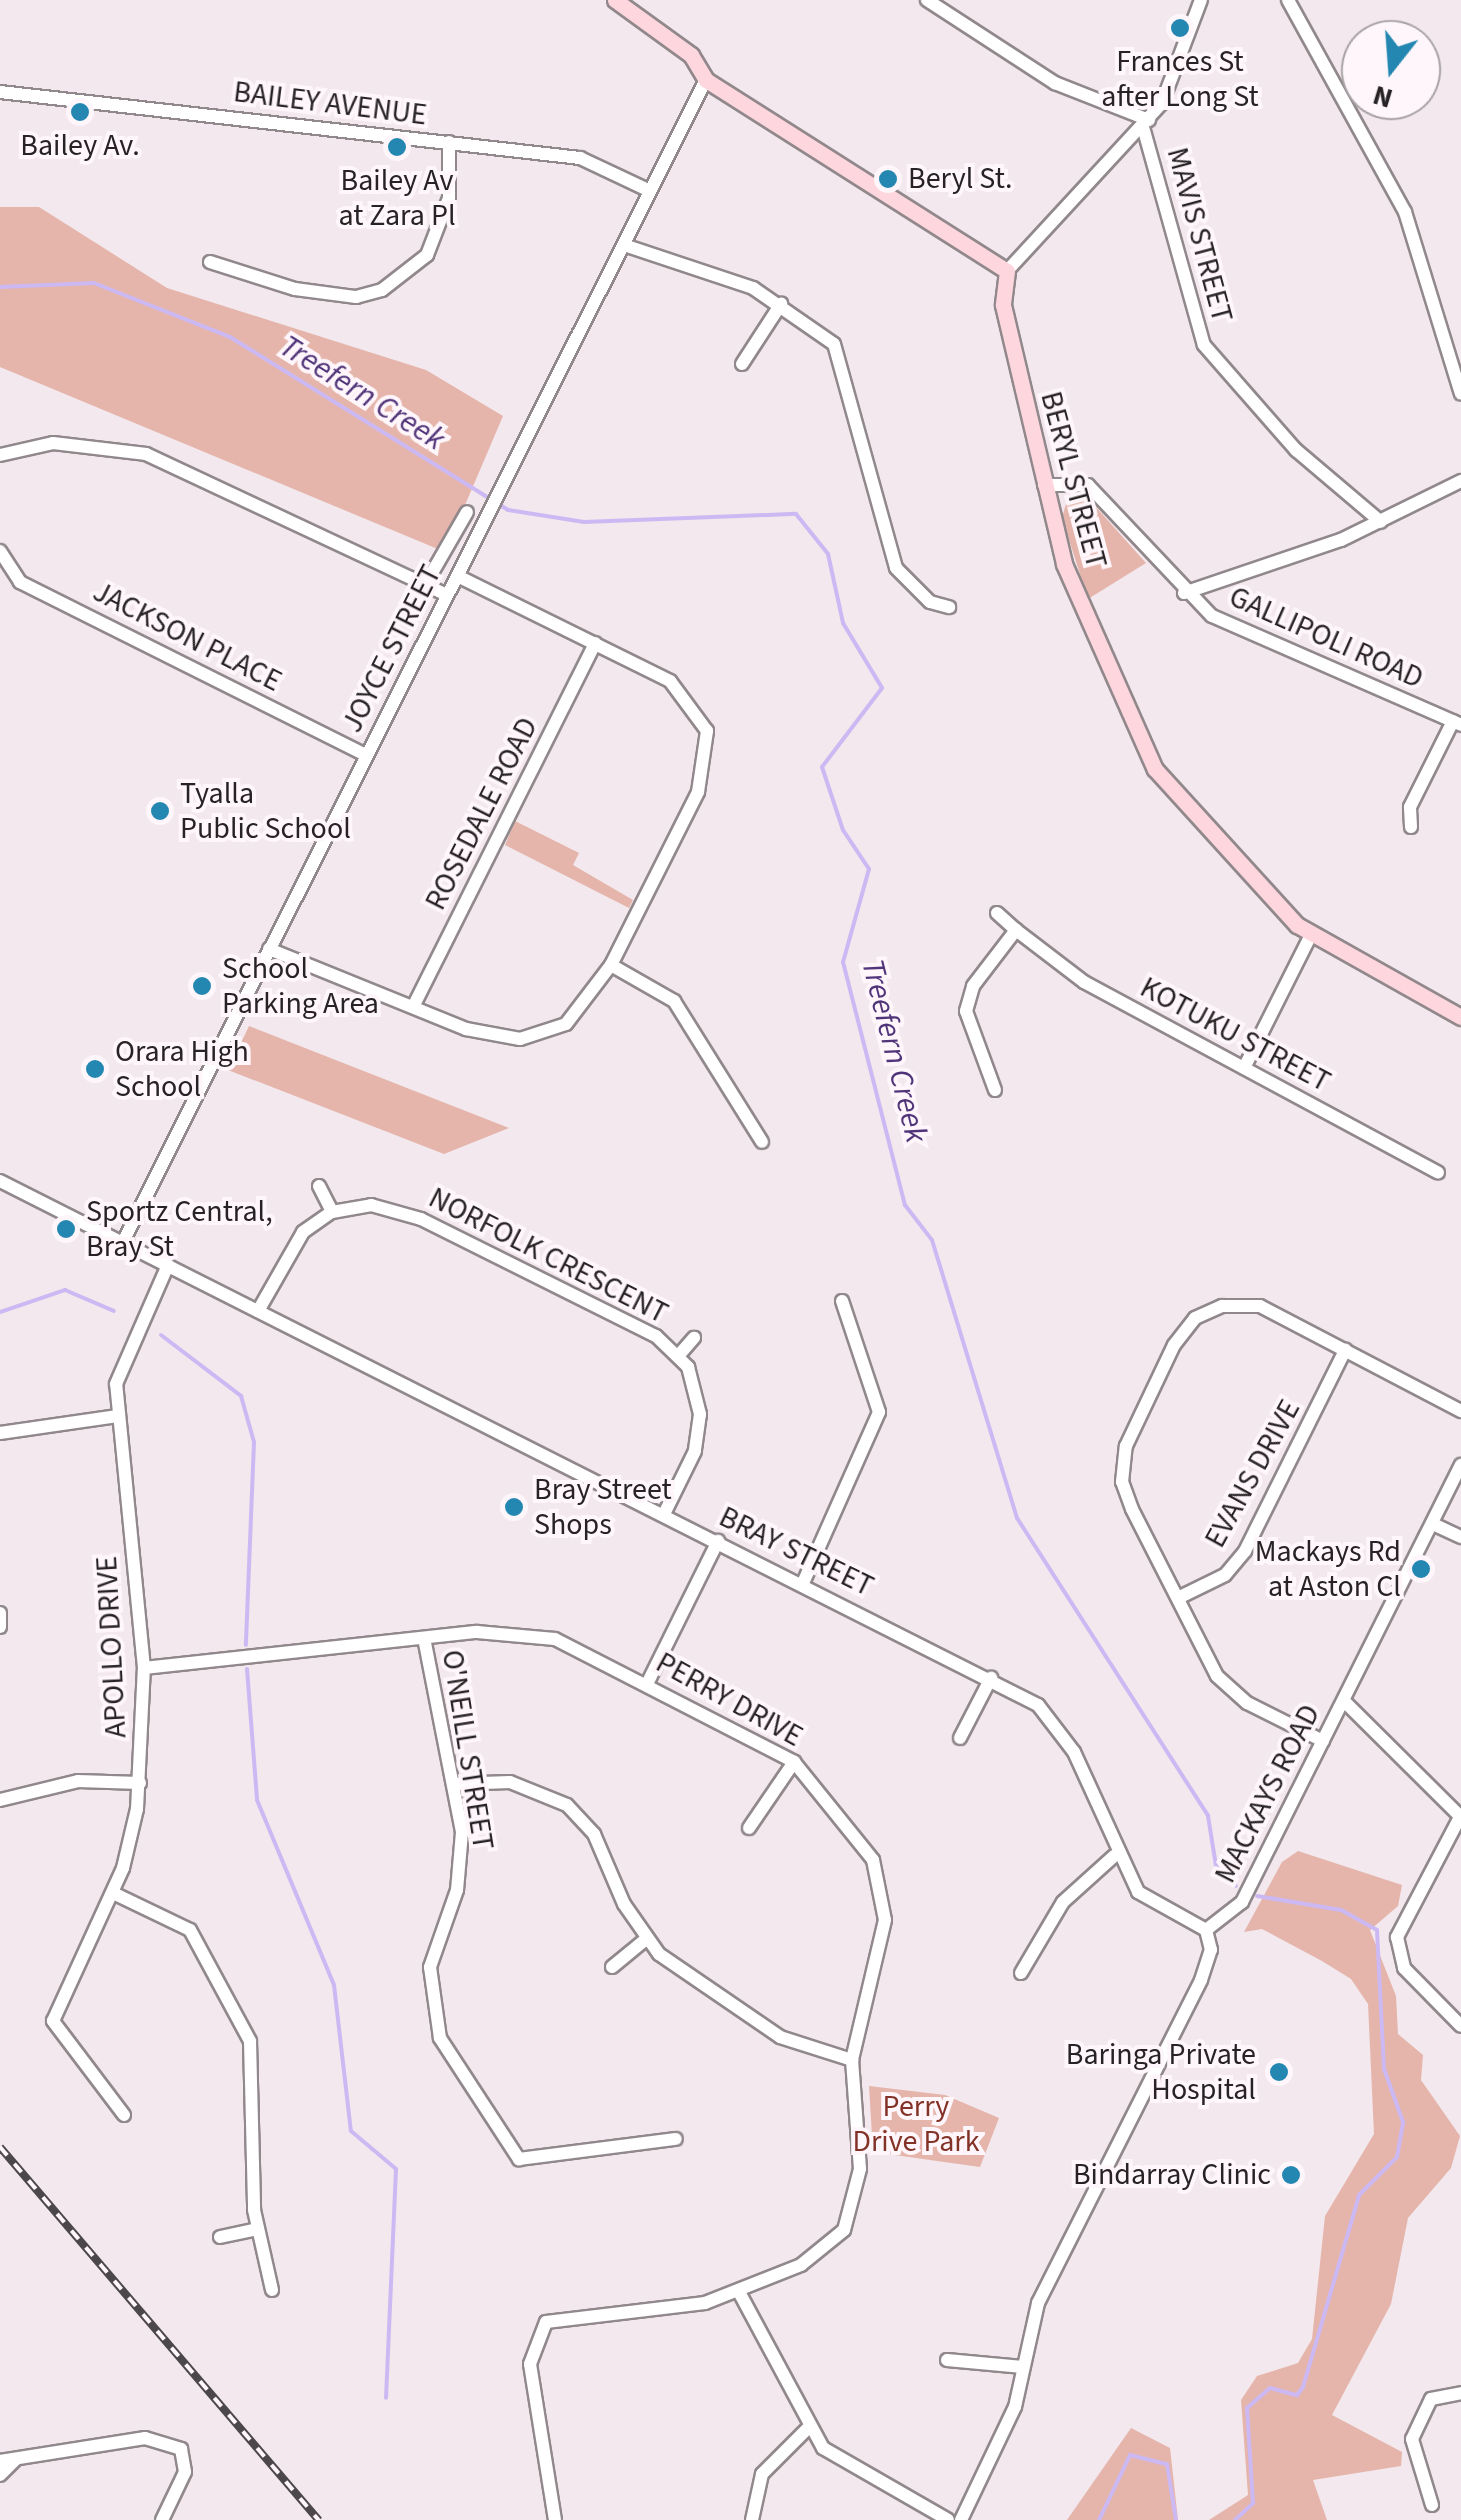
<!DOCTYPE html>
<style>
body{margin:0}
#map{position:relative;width:1461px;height:2520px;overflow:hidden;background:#f2e8ed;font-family:"Source Sans 3",sans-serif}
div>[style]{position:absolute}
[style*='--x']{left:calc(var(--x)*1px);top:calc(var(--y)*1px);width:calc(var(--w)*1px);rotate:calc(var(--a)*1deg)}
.green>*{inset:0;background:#e5b5ab}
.stream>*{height:4px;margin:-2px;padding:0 2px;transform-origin:2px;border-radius:2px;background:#ccb9f3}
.roads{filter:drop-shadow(2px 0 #91888c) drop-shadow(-2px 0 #91888c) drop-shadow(0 2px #91888c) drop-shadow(0 -2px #91888c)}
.minor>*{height:12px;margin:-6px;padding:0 6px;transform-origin:6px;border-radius:6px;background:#fff}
.major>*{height:15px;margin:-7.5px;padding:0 7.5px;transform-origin:7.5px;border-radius:7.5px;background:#fdd7dd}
.rail>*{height:8px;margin-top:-4px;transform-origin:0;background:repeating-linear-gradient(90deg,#fef6fa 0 11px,#4c474a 0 22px);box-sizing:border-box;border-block:2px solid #4c474a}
.dots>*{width:28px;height:28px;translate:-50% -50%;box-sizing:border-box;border:5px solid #fef6fa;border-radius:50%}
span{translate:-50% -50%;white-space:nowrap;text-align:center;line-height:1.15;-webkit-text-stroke:8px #fef6fa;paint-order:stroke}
.poi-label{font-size:30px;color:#272325}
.left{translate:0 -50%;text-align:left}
.right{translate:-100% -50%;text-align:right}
.street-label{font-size:30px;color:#272325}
.park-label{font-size:30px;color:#823226}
.water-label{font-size:32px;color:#51357a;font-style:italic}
.north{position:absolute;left:1341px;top:20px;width:100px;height:100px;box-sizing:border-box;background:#fef6fa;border:2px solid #a8a2a5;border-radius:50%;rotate:197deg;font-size:28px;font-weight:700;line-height:40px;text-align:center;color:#272325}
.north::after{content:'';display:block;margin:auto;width:35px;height:45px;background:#2387b1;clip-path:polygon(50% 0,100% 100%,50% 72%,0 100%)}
</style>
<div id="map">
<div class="green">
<i style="clip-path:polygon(0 207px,39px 207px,167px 288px,426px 370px,503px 416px,445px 552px,0 367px)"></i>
<i style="clip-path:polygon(1069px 493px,1086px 496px,1146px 563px,1088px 599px,1062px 518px)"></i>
<i style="clip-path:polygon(515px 821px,579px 853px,573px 865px,633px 900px,629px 908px,505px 845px)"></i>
<i style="clip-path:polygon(249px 1026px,509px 1128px,444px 1154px,228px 1070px)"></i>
<i style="clip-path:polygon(1298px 1851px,1402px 1885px,1398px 1906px,1370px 1930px,1396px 1996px,1398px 2034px,1423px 2055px,1421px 2080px,1460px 2136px,1451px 2168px,1408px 2218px,1391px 2304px,1332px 2415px,1402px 2452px,1401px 2466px,1313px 2480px,1327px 2520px,1209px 2520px,1248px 2495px,1241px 2400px,1257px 2376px,1298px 2363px,1312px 2339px,1325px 2216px,1374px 2134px,1368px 2004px,1351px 1979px,1322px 1961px,1262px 1929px,1244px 1932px,1282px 1862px)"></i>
<i style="clip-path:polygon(869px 2086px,945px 2095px,999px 2118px,980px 2167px,873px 2152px)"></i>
<i style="clip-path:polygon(1131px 2428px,1170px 2448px,1178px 2520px,1067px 2520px)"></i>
</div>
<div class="stream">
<i style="--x:0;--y:287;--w:94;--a:-2.4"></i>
<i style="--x:94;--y:283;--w:146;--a:21.7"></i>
<i style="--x:230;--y:337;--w:327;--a:31.9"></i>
<i style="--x:508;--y:510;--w:77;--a:9"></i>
<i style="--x:584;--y:522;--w:212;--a:-2.2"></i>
<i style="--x:796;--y:514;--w:51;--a:51.3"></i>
<i style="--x:828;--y:554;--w:71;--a:77.7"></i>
<i style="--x:843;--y:623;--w:76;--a:59"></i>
<i style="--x:882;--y:688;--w:99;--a:127.2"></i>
<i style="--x:822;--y:767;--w:66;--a:71.6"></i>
<i style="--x:843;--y:830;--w:47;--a:56.3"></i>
<i style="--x:869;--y:869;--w:97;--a:105.6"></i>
<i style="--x:843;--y:962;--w:251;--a:75.7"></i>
<i style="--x:905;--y:1205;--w:44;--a:52.4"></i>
<i style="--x:932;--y:1240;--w:291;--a:73"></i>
<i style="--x:1017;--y:1518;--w:354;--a:57.3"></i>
<i style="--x:1208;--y:1816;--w:51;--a:80.9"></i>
<i style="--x:1216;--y:1866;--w:28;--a:45"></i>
<i style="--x:0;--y:1312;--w:69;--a:-18.7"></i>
<i style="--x:65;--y:1290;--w:53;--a:23.2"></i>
<i style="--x:161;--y:1335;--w:101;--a:37.3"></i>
<i style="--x:241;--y:1396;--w:48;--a:74.2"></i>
<i style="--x:254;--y:1442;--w:203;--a:92.3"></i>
<i style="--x:247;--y:1669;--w:131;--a:85.6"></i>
<i style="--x:257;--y:1800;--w:200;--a:67.4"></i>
<i style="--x:334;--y:1985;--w:147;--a:83.4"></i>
<i style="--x:351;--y:2131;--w:59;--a:40.2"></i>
<i style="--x:396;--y:2169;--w:229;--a:92.5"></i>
<i style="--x:1099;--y:2520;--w:72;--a:-64.5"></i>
<i style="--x:1130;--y:2455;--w:38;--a:14"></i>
<i style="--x:1167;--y:2464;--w:57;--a:80.9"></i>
<i style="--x:1235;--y:2520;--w:25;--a:-43"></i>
<i style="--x:1253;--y:2503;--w:95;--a:-93.6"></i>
<i style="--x:1247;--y:2408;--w:30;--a:-41"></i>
<i style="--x:1270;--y:2388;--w:28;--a:15"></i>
<i style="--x:1297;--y:2395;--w:10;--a:-53"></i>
<i style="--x:1303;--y:2387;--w:200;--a:-73.7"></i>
<i style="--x:1359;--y:2195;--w:54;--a:-45"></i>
<i style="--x:1397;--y:2157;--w:36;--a:-80"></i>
<i style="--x:1403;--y:2122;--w:56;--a:-109.7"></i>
<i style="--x:1384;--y:2069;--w:139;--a:-92.9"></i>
<i style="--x:1377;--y:1930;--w:41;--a:-150.9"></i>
<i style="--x:1341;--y:1910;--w:85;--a:-170.5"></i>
</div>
<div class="roads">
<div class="minor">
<i style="--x:927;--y:0;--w:153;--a:33"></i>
<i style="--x:1055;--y:83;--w:101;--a:21.5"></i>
<i style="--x:1288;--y:0;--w:242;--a:61.1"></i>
<i style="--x:1405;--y:212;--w:190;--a:72.9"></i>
<i style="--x:0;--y:92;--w:584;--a:6.49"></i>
<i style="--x:580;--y:158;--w:75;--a:25.2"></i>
<i style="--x:1143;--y:127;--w:226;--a:74.4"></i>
<i style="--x:1204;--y:345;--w:140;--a:48.8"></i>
<i style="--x:1296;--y:450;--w:111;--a:40.3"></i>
<i style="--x:624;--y:245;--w:136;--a:18.4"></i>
<i style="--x:753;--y:288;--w:98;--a:34.7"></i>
<i style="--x:834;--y:344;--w:232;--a:74.5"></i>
<i style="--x:896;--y:568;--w:48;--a:45"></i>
<i style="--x:930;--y:602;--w:20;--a:15"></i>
<i style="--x:210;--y:262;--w:89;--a:17.6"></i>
<i style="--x:295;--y:289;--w:62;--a:7.5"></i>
<i style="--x:356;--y:297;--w:27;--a:-15"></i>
<i style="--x:382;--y:290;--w:57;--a:-37.9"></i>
<i style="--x:427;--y:255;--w:61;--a:-68.9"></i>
<i style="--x:449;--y:198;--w:56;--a:-90"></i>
<i style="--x:1007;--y:271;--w:229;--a:-47.3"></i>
<i style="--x:1162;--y:103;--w:110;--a:-69.3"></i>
<i style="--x:742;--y:364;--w:72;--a:-57"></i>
<i style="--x:0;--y:455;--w:54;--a:-12.8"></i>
<i style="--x:53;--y:443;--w:94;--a:6.7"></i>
<i style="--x:146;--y:454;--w:332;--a:25.1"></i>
<i style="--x:1044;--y:485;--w:44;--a:0"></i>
<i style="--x:1088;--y:485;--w:180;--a:46.6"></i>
<i style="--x:1212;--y:616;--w:272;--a:23.6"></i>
<i style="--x:0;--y:551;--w:37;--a:57"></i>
<i style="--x:20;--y:582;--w:387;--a:26.6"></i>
<i style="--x:425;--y:585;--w:84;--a:-60.1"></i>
<i style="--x:1184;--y:593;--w:166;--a:-18.7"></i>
<i style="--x:1341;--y:540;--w:134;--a:-26.2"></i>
<i style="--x:1411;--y:827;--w:20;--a:-93"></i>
<i style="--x:1410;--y:807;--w:96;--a:-63.4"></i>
<i style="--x:997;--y:913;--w:25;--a:42"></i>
<i style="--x:269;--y:949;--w:213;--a:22.1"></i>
<i style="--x:466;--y:1029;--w:55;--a:10.5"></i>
<i style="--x:520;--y:1039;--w:48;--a:-18.1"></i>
<i style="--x:566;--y:1024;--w:74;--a:-52.7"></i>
<i style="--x:611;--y:965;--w:194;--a:-63.3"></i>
<i style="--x:698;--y:792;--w:62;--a:-81.6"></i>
<i style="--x:707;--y:731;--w:62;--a:-126.5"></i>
<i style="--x:670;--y:681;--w:237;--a:-153.7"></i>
<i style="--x:611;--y:965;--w:73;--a:29.7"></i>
<i style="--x:674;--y:1001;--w:166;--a:58"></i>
<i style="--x:413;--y:1007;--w:407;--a:-63.4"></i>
<i style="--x:1244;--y:1068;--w:149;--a:-63.3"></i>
<i style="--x:995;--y:1090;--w:84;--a:-110.2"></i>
<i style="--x:966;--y:1011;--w:26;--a:-74"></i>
<i style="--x:973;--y:986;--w:71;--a:-52.5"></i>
<i style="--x:1016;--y:930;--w:86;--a:37.4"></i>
<i style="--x:1084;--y:982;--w:402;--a:28.3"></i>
<i style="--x:0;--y:1181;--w:1163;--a:26.79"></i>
<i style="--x:1038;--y:1705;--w:59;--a:52.5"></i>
<i style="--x:1074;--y:1752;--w:154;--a:65.4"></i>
<i style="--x:1138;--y:1892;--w:78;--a:29.2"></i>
<i style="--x:319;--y:1186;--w:29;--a:63"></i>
<i style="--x:123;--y:1242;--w:1300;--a:-63.36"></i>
<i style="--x:258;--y:1311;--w:91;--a:-60.3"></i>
<i style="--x:303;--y:1232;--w:35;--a:-35"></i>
<i style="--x:332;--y:1212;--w:40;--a:-10"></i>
<i style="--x:371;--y:1205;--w:52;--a:15.6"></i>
<i style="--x:421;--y:1219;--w:263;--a:26.5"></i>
<i style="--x:656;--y:1336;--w:45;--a:44.1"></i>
<i style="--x:688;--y:1367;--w:49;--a:75.7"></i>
<i style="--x:700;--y:1414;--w:37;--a:98"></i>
<i style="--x:695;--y:1451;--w:70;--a:116.2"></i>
<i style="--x:679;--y:1355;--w:23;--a:-49"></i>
<i style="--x:0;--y:1433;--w:119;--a:-8.2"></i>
<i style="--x:1433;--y:1524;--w:31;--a:25"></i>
<i style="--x:803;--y:1583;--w:187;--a:-66"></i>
<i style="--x:879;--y:1412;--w:117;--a:-108.4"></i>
<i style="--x:1180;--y:1597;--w:50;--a:-26.1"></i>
<i style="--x:1225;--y:1575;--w:31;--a:-50"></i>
<i style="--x:1245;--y:1551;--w:225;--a:-63.5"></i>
<i style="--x:0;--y:1613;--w:14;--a:90"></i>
<i style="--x:424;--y:1638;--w:198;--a:78.9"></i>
<i style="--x:462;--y:1832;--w:58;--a:94.9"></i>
<i style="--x:457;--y:1890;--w:82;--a:109.3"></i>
<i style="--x:430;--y:1967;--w:72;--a:82"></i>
<i style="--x:440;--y:2038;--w:145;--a:56.9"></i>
<i style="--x:519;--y:2159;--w:158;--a:-7.3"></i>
<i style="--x:144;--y:1668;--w:335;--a:-6.2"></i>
<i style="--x:477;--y:1632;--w:78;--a:5.1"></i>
<i style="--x:555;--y:1639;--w:269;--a:27.2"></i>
<i style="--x:794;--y:1762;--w:126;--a:51.1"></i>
<i style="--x:873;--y:1860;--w:61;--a:78.7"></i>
<i style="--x:885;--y:1920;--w:144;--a:103.3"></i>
<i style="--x:852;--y:2060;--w:109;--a:85.8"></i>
<i style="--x:860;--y:2169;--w:63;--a:104.7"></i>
<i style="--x:844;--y:2230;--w:55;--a:140.9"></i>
<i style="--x:801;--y:2265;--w:103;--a:158.4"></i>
<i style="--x:705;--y:2303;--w:160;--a:173.2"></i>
<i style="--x:546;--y:2322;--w:45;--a:110.9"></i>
<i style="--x:530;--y:2364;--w:158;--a:80.9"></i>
<i style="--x:647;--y:1684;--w:160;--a:-63.6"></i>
<i style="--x:1344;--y:1701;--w:165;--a:44.8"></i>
<i style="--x:960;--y:1738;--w:68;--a:-62.7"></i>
<i style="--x:1323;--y:1741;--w:85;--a:-153.4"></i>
<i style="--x:1247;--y:1703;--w:40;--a:-138"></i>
<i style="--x:1217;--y:1676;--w:187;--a:-117"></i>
<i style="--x:1132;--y:1509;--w:29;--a:-110"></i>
<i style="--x:1122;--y:1482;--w:36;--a:-84"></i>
<i style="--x:1126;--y:1446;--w:112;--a:-64.6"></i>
<i style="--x:1174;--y:1345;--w:34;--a:-52"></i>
<i style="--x:1195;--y:1318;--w:30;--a:-24"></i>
<i style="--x:1222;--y:1306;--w:38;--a:0"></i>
<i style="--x:1260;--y:1306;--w:227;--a:27.6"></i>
<i style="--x:453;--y:1784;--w:57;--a:-2"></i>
<i style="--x:510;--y:1782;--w:61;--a:22"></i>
<i style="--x:567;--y:1805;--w:40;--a:47"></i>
<i style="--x:594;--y:1834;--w:76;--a:66.8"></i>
<i style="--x:624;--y:1904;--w:61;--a:55"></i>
<i style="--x:659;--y:1954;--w:147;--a:34.4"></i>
<i style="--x:780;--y:2037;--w:76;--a:17.7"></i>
<i style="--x:0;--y:1800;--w:80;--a:-13.7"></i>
<i style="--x:78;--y:1781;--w:62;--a:1.8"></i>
<i style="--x:1460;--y:1817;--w:136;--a:117.7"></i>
<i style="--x:1397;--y:1937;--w:32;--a:77"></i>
<i style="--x:1404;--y:1968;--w:81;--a:45.5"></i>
<i style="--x:749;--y:1828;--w:80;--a:-55.7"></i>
<i style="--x:113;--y:1893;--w:85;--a:25.7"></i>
<i style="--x:190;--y:1930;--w:126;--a:61.6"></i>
<i style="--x:250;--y:2041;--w:169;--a:88.6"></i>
<i style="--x:254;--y:2210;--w:82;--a:77.3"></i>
<i style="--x:1206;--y:1930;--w:46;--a:-37.9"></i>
<i style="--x:1242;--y:1902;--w:489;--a:-63.4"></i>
<i style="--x:612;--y:1967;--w:44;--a:-39.5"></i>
<i style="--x:1021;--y:1973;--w:82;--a:-59.4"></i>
<i style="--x:1063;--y:1902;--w:69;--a:-42"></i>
<i style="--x:124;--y:2115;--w:118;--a:-127.1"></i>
<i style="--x:53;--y:2021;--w:168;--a:-65.4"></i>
<i style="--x:123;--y:1868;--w:61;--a:-76.7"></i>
<i style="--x:137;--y:1809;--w:141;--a:-87.2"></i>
<i style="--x:144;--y:1668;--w:285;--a:-95.6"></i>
<i style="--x:116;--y:1384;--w:130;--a:-66.4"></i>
<i style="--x:220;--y:2237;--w:38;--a:-12"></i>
<i style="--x:739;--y:2292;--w:177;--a:61.7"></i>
<i style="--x:823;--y:2448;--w:144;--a:29.9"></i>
<i style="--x:947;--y:2360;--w:76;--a:5.3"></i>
<i style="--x:0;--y:2461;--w:147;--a:-9"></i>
<i style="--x:145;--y:2438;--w:38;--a:17"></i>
<i style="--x:181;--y:2449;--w:23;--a:80"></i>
<i style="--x:185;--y:2472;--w:53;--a:115.6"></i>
<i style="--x:0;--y:2475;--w:21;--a:-45"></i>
<i style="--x:1432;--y:2505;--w:69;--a:-106.9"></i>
<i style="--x:1412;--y:2439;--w:44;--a:-64.6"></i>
<i style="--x:1431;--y:2399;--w:31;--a:-11"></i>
<i style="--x:752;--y:2520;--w:47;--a:-77.7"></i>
<i style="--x:762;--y:2474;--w:64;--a:-45"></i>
<i style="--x:961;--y:2520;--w:125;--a:-64.5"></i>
<i style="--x:1015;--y:2407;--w:107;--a:-77.5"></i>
<i style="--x:1038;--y:2303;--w:362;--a:-63.2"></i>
<i style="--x:1201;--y:1980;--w:32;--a:-72"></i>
<i style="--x:1211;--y:1950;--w:21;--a:-104"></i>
</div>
<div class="major">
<i style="--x:615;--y:0;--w:94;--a:35.9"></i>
<i style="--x:691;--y:55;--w:29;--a:59"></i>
<i style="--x:706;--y:80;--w:356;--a:32.4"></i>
<i style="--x:1007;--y:271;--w:34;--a:97"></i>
<i style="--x:1003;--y:305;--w:266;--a:76.7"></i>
<i style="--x:1064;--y:564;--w:224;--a:66.1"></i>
<i style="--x:1155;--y:769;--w:211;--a:47.7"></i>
<i style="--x:1297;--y:925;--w:188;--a:29.3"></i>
</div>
</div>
<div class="rail">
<i style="--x:0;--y:2147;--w:491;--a:49.5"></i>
</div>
<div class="dots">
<i style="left:1180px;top:28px;background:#2387b1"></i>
<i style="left:80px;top:112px;background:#2387b1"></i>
<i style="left:397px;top:147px;background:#2387b1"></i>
<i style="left:888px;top:179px;background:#2387b1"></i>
<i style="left:160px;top:811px;background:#2387b1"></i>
<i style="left:202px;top:986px;background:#2387b1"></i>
<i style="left:95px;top:1069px;background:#2387b1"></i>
<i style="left:66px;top:1229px;background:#2387b1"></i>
<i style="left:514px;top:1507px;background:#2387b1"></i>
<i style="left:1421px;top:1569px;background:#2387b1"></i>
<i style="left:1279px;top:2072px;background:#2387b1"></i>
<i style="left:1291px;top:2175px;background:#2387b1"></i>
</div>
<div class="poi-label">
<span style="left:1180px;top:79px">Frances St<br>after Long St</span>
<span style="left:80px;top:146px">Bailey Av.</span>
<span class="left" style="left:908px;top:179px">Beryl St.</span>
<span style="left:397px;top:198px">Bailey Av<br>at Zara Pl</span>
<span class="left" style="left:180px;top:811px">Tyalla<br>Public School</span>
<span class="left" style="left:222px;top:986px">School<br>Parking Area</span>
<span class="left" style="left:115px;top:1069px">Orara High<br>School</span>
<span class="left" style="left:86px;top:1229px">Sportz Central,<br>Bray St</span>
<span class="left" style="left:534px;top:1507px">Bray Street<br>Shops</span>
<span class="right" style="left:1401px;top:1569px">Mackays Rd<br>at Aston Cl</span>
<span class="right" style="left:1256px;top:2072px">Baringa Private<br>Hospital</span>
<span class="right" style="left:1271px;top:2175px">Bindarray Clinic</span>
</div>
<div class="street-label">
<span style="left:330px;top:104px;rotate:7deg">BAILEY AVENUE</span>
<span style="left:1199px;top:235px;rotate:75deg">MAVIS STREET</span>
<span style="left:1073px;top:480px;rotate:75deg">BERYL STREET</span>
<span style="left:187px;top:637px;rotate:27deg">JACKSON PLACE</span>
<span style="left:1326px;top:638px;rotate:24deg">GALLIPOLI ROAD</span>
<span style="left:392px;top:649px;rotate:-63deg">JOYCE STREET</span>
<span style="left:482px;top:814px;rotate:-63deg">ROSEDALE ROAD</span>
<span style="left:1235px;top:1035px;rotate:28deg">KOTUKU STREET</span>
<span style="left:548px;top:1256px;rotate:27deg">NORFOLK CRESCENT</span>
<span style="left:1253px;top:1474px;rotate:-61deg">EVANS DRIVE</span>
<span style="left:796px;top:1552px;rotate:26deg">BRAY STREET</span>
<span style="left:112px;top:1647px;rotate:-93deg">APOLLO DRIVE</span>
<span style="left:729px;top:1700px;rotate:29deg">PERRY DRIVE</span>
<span style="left:467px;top:1750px;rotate:81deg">O'NEILL STREET</span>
<span style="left:1268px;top:1794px;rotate:-63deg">MACKAYS ROAD</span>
</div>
<div class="park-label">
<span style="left:916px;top:2124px">Perry<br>Drive Park</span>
</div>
<div class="water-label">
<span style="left:362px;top:393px;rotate:32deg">Treefern Creek</span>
<span style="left:894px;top:1051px;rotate:76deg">Treefern Creek</span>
</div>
<div class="north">N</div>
</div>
